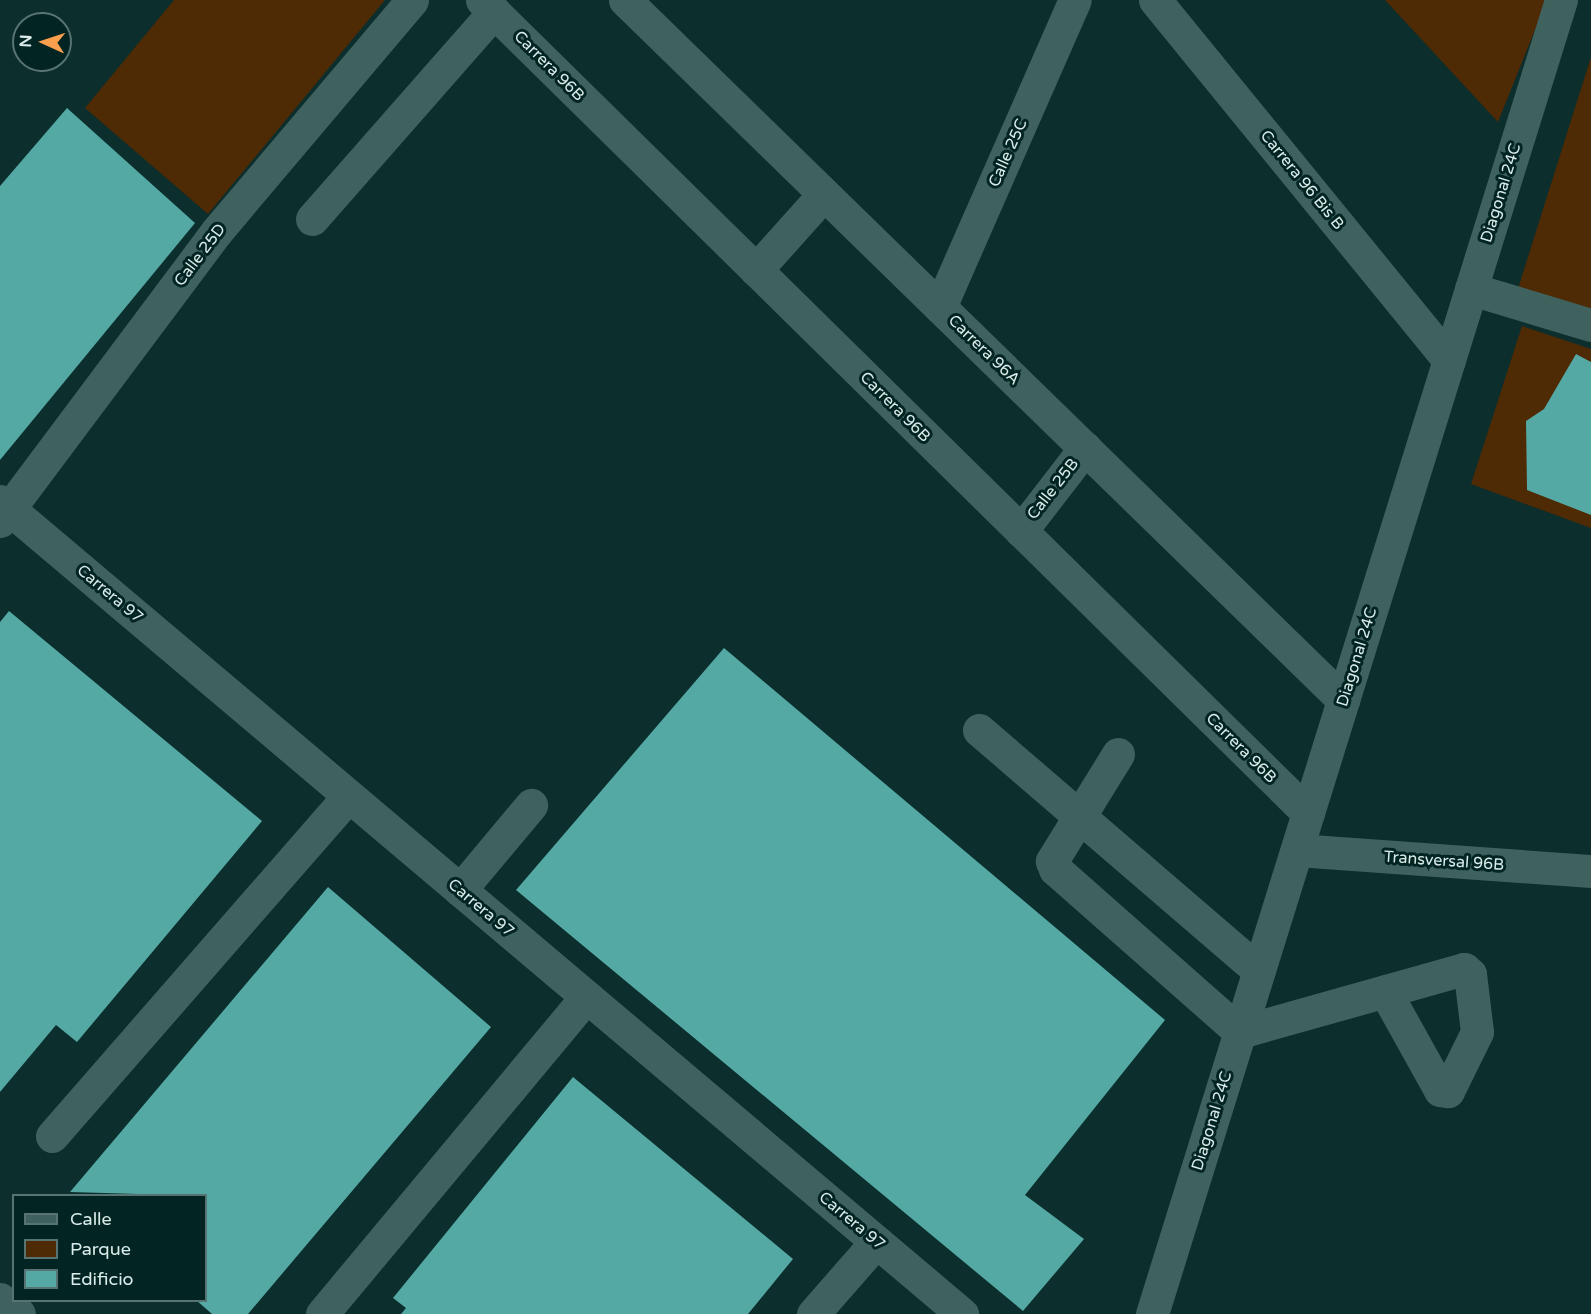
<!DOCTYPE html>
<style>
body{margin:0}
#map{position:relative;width:1591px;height:1314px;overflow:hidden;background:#0c2e2c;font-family:"Varela Round",sans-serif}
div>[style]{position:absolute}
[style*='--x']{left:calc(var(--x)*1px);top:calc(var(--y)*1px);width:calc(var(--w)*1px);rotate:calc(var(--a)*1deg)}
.green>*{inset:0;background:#4e2a05}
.building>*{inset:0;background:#54a9a4}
.minor>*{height:33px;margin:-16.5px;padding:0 16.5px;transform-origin:16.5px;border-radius:16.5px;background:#40625f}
span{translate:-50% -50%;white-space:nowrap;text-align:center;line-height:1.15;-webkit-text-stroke:6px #022422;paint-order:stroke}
.street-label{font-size:16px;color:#d9ecea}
.legend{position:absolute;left:12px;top:1194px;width:195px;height:108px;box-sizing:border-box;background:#022422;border:2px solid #587472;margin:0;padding:8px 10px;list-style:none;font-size:18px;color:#d9ecea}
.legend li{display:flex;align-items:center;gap:12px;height:30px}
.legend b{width:30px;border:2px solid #587472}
.north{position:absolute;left:12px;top:12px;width:60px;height:60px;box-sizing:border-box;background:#022422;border:2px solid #587472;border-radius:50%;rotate:273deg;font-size:16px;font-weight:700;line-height:24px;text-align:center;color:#d9ecea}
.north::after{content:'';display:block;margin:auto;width:21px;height:27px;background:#fa9f4e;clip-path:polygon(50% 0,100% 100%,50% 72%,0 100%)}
</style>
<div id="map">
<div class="green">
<i style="clip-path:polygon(174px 0,385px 0,208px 214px,85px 108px)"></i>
<i style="clip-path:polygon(1385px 0,1547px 0,1498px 122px)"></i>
<i style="clip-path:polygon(1591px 57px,1591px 317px,1516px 295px)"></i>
<i style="clip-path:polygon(1522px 326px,1591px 349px,1591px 528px,1471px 484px)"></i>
</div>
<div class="building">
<i style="clip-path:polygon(67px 108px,195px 223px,0 460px,0 186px)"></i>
<i style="clip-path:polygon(1576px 354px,1591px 362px,1591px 515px,1527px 490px,1526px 421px,1544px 409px)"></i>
<i style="clip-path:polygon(9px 611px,262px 821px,77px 1042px,56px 1025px,0 1092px,0 622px)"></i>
<i style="clip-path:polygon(724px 648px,1165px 1020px,1025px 1195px,1084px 1239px,1023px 1311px,516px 890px)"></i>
<i style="clip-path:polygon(328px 887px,491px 1027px,248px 1314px,212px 1314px,196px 1300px,206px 1300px,206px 1196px,70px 1192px)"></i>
<i style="clip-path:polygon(573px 1077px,793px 1259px,748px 1314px,401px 1314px,406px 1308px,393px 1298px)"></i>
</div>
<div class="minor">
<i style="--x:482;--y:0;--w:1159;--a:44.55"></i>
<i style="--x:625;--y:0;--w:1003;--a:44.27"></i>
<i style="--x:1155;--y:0;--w:465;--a:50.8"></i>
<i style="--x:312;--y:219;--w:276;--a:-48.7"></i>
<i style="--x:756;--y:270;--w:102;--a:-48.2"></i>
<i style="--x:1471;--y:289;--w:125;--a:16.7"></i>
<i style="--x:940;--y:307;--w:335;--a:-66.3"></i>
<i style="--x:0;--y:501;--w:1260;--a:40.2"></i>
<i style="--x:0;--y:521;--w:362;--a:-53.2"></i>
<i style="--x:217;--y:231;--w:302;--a:-49.8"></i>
<i style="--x:1021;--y:531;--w:105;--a:-52.4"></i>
<i style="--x:979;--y:730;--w:369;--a:40.7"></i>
<i style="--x:1118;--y:754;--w:126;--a:121.7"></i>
<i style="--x:1052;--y:861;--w:9;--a:69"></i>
<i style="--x:1055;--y:869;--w:247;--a:41.4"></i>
<i style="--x:1240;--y:1032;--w:233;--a:-15.7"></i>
<i style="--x:1464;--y:969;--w:8;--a:40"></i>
<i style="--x:1470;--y:974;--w:58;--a:83.1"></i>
<i style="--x:1477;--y:1032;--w:66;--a:116.2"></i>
<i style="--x:1448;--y:1091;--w:8;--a:-173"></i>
<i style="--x:1440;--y:1090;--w:113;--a:-119.1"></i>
<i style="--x:1297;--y:850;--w:295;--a:4.1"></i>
<i style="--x:460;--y:890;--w:111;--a:-50.1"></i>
<i style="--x:52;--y:1136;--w:451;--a:-48.9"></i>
<i style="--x:0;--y:1299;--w:24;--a:38"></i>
<i style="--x:322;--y:1314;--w:413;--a:-50.2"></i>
<i style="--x:813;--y:1314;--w:96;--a:-48.8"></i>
<i style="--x:1152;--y:1314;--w:1376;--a:-72.71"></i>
</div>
<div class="street-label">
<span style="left:549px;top:66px;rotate:45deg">Carrera 96B</span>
<span style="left:1008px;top:153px;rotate:-66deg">Calle 25C</span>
<span style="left:1302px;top:180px;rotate:51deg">Carrera 96 Bis B</span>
<span style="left:1501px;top:193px;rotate:-73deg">Diagonal 24C</span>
<span style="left:200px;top:255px;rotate:-53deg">Calle 25D</span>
<span style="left:984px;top:350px;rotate:44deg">Carrera 96A</span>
<span style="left:895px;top:407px;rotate:45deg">Carrera 96B</span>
<span style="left:1053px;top:489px;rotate:-52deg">Calle 25B</span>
<span style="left:110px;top:594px;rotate:40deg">Carrera 97</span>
<span style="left:1357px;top:657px;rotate:-73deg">Diagonal 24C</span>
<span style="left:1241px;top:748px;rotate:45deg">Carrera 96B</span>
<span style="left:1444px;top:861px;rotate:4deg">Transversal 96B</span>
<span style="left:481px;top:908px;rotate:40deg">Carrera 97</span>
<span style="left:1212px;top:1121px;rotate:-73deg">Diagonal 24C</span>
<span style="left:852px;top:1221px;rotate:40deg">Carrera 97</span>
</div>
<ul class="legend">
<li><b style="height:8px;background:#40625f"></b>Calle</li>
<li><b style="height:16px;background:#4e2a05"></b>Parque</li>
<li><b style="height:16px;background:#54a9a4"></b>Edificio</li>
</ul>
<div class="north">N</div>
</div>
